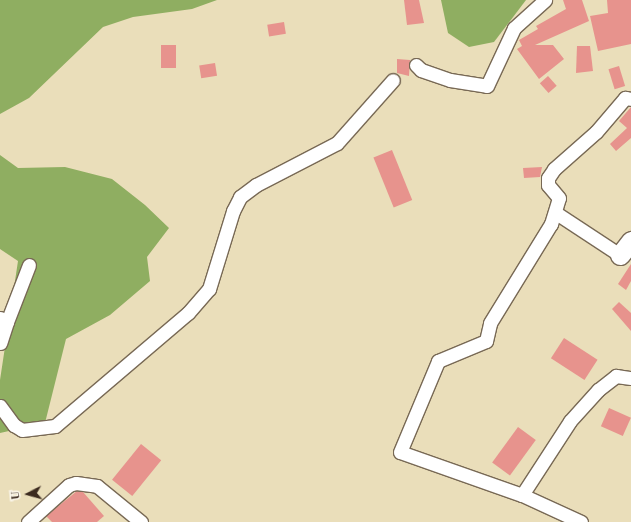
<!DOCTYPE html>
<style>
body{margin:0}
#map{position:relative;width:631px;height:522px;overflow:hidden;background:#eadeba;font-family:"Libre Bodoni",serif}
div>[style]{position:absolute}
[style*='--x']{left:calc(var(--x)*1px);top:calc(var(--y)*1px);width:calc(var(--w)*1px);rotate:calc(var(--a)*1deg)}
.forest>*{inset:0;background:#8fae61}
.building>*{inset:0;background:#e7938d;transform-origin:0 0}
.roads{filter:drop-shadow(1px 0 #786955) drop-shadow(-1px 0 #786955) drop-shadow(0 1px #786955) drop-shadow(0 -1px #786955)}
.street>*{height:13px;margin:-6.5px;padding:0 6.5px;transform-origin:6.5px;border-radius:6.5px;background:#fff}
.secondary>*{height:19px;margin:-9.5px;padding:0 9.5px;transform-origin:9.5px;border-radius:9.5px;background:#fff}
span{translate:-50% -50%;white-space:nowrap;text-align:center;line-height:1.15;-webkit-text-stroke:3px #fbf7ec;paint-order:stroke}
.north{position:absolute;left:8px;top:474px;width:40px;height:40px;-webkit-text-stroke:3px #fbf7ec;paint-order:stroke;rotate:264deg;font-size:11px;font-weight:700;line-height:16px;text-align:center;color:#3b2a1e}
.north::after{content:'';display:block;margin:auto;width:14px;height:18px;background:#3b2a1e;clip-path:polygon(50% 0,100% 100%,50% 72%,0 100%)}
</style>
<div id="map">
<div class="forest">
<i style="clip-path:polygon(0 0,217px 0,192px 9px,133px 17px,103px 27px,29px 98px,0 114px)"></i>
<i style="clip-path:polygon(441px 0,526px 0,494px 42px,469px 47px,448px 33px)"></i>
<i style="clip-path:polygon(0 155px,18px 168px,65px 167px,112px 179px,145px 205px,169px 228px,147px 257px,150px 281px,110px 315px,66px 339px,45px 423px,0 433px,0 380px,18px 261px,0 249px)"></i>
</div>
<div class="building">
<i style="clip-path:polygon(404px 0,419px 0,424px 23px,407px 25px)"></i>
<i style="clip-path:polygon(563px 0,582px 0,589px 21px,535px 45px,553px 45px,564px 59px,539px 79px,517px 49px,522px 46px,519px 40px,538px 29px,536px 26px,566px 9px)"></i>
<i style="clip-path:polygon(607px 0,631px 0,631px 44px,598px 51px,590px 16px,608px 13px)"></i>
<i style="left:284px;top:22px;width:12px;height:17px;rotate:81deg"></i>
<i style="left:161px;top:45px;width:15px;height:23px"></i>
<i style="clip-path:polygon(577px 46px,590px 46px,593px 71px,576px 73px)"></i>
<i style="clip-path:polygon(397px 59px,410px 60px,409px 76px,397px 73px)"></i>
<i style="left:215px;top:63px;width:13px;height:16px;rotate:81deg"></i>
<i style="left:619px;top:66px;width:21px;height:11px;rotate:73deg"></i>
<i style="left:548px;top:76px;width:13px;height:11px;rotate:48deg"></i>
<i style="clip-path:polygon(631px 107px,631px 138px,616px 151px,610px 144px,627px 128px,619px 121px)"></i>
<i style="left:392px;top:150px;width:54px;height:20px;rotate:68deg"></i>
<i style="clip-path:polygon(542px 167px,540px 177px,524px 178px,523px 168px)"></i>
<i style="clip-path:polygon(631px 264px,631px 281px,626px 290px,618px 284px)"></i>
<i style="clip-path:polygon(619px 302px,631px 313px,631px 331px,612px 309px)"></i>
<i style="left:564px;top:338px;width:40px;height:24px;rotate:33deg"></i>
<i style="left:609px;top:408px;width:24px;height:20px;rotate:24deg"></i>
<i style="left:518px;top:427px;width:22px;height:44px;rotate:36deg"></i>
<i style="left:141px;top:444px;width:26px;height:46px;rotate:39deg"></i>
<i style="clip-path:polygon(77px 491px,83px 492px,104px 516px,97px 522px,52px 522px,46px 516px)"></i>
</div>
<div class="roads">
<div class="street">
<i style="--x:416;--y:65;--w:7;--a:45"></i>
<i style="--x:421;--y:70;--w:31;--a:19"></i>
<i style="--x:450;--y:80;--w:37;--a:9"></i>
<i style="--x:487;--y:86;--w:64;--a:-65"></i>
<i style="--x:514;--y:28;--w:42;--a:-42.1"></i>
<i style="--x:556;--y:213;--w:77;--a:33.3"></i>
<i style="--x:0;--y:318;--w:8;--a:30"></i>
<i style="--x:7;--y:322;--w:22;--a:108"></i>
<i style="--x:7;--y:322;--w:61;--a:-68.9"></i>
<i style="--x:0;--y:406;--w:24;--a:54"></i>
<i style="--x:14;--y:425;--w:9;--a:32"></i>
<i style="--x:22;--y:430;--w:33;--a:-7"></i>
<i style="--x:55;--y:426;--w:175;--a:-40.4"></i>
<i style="--x:188;--y:313;--w:32;--a:-49"></i>
<i style="--x:209;--y:289;--w:82;--a:-72.9"></i>
<i style="--x:233;--y:211;--w:16;--a:-63"></i>
<i style="--x:240;--y:197;--w:20;--a:-37"></i>
<i style="--x:256;--y:185;--w:91;--a:-27.4"></i>
<i style="--x:337;--y:143;--w:84;--a:-48.4"></i>
<i style="--x:522;--y:495;--w:88;--a:-57"></i>
<i style="--x:570;--y:421;--w:42;--a:-47.9"></i>
<i style="--x:598;--y:390;--w:23;--a:-38"></i>
<i style="--x:616;--y:376;--w:15;--a:8"></i>
<i style="--x:28;--y:522;--w:55;--a:-42.1"></i>
<i style="--x:69;--y:485;--w:7;--a:-16"></i>
<i style="--x:76;--y:483;--w:21;--a:8"></i>
<i style="--x:97;--y:486;--w:57;--a:39.3"></i>
<i style="--x:581;--y:522;--w:65;--a:-155.4"></i>
<i style="--x:522;--y:495;--w:129;--a:-160.6"></i>
<i style="--x:400;--y:452;--w:99;--a:-67.3"></i>
<i style="--x:438;--y:361;--w:52;--a:-22.6"></i>
<i style="--x:486;--y:341;--w:18;--a:-77"></i>
<i style="--x:490;--y:323;--w:116;--a:-58.4"></i>
<i style="--x:551;--y:224;--w:27;--a:-73"></i>
<i style="--x:559;--y:198;--w:17;--a:-130"></i>
<i style="--x:548;--y:185;--w:7;--a:-90"></i>
<i style="--x:548;--y:178;--w:11;--a:-56"></i>
<i style="--x:554;--y:169;--w:56;--a:-41.4"></i>
<i style="--x:596;--y:132;--w:45;--a:-49.5"></i>
<i style="--x:625;--y:98;--w:6;--a:9"></i>
</div>
<div class="secondary">
<i style="--x:620;--y:255;--w:18;--a:-52"></i>
</div>
</div>
<div class="north">U</div>
</div>
